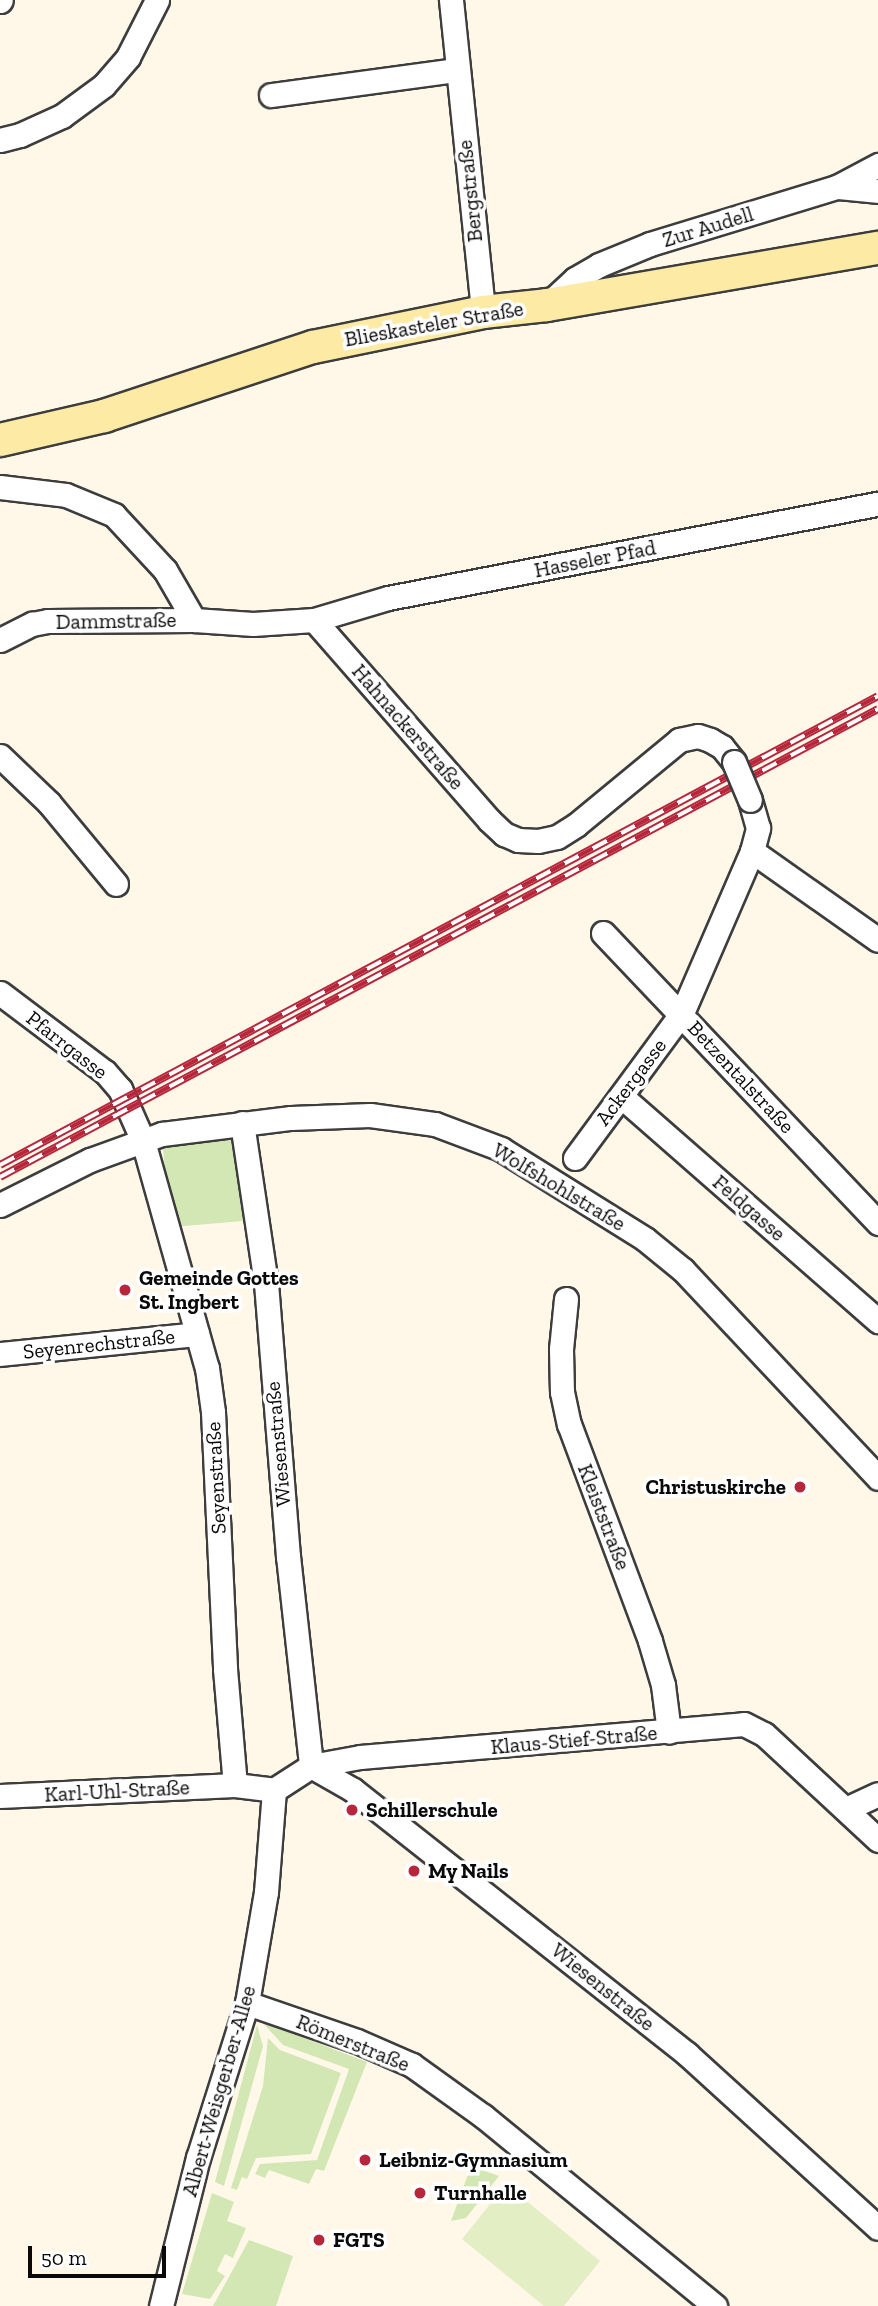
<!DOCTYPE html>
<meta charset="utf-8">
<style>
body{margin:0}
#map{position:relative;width:878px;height:2306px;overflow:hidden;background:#fff8e8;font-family:"Zilla Slab",serif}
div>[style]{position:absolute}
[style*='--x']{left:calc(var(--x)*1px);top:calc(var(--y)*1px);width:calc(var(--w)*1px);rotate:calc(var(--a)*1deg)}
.green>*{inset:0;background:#d3e7b4;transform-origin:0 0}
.pitch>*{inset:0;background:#e4eec5}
.roads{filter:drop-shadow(2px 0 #3d3d3d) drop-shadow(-2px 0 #3d3d3d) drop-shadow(0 2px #3d3d3d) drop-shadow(0 -2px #3d3d3d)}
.street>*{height:23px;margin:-11.5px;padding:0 11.5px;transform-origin:11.5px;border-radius:11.5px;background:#fff}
.secondary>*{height:32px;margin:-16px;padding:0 16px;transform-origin:16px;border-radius:16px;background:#fdeaa4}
.rail>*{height:8px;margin-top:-4px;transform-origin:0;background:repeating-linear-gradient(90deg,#fff 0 16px,#b6273c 0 32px);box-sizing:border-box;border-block:2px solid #b6273c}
.bridges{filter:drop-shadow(2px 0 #3d3d3d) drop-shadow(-2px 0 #3d3d3d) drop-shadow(0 2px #3d3d3d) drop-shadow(0 -2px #3d3d3d)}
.street-bridge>*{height:23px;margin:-11.5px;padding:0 11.5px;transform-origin:11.5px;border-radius:11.5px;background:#fff}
.dots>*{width:19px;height:19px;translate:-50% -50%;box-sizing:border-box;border:4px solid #fff;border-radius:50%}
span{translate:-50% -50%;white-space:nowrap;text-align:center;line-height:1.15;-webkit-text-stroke:7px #fff;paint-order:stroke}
.street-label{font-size:21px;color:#0a0a0a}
.poi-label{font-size:21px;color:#0a0a0a;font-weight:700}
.left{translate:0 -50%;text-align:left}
.right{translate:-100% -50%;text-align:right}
.scale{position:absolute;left:28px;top:2246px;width:138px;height:32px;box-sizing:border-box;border:4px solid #0a0a0a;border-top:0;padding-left:9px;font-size:21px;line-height:24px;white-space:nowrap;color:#0a0a0a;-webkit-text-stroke:5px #fff;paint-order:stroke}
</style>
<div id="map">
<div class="green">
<i style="left:238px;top:1133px;width:88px;height:76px;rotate:85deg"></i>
<i style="clip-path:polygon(262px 2022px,367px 2062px,324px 2171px,316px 2169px,309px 2184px,269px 2170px,265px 2178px,255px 2174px,260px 2164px,317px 2160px,349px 2069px,283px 2045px)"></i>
<i style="clip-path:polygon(257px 2025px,263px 2046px,224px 2186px,215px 2182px)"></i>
<i style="clip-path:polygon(268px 2038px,280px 2050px,341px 2073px,311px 2154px,256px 2158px,247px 2179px,242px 2177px,237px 2190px,231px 2188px,263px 2086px)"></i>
<i style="clip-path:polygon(471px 2166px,499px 2176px,466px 2218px,451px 2221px)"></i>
<i style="clip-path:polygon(212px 2193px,234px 2202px,227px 2221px,246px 2228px,233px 2258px,225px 2254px,217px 2271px,225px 2276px,210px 2299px,182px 2294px)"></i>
<i style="clip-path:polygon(249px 2240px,293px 2256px,276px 2306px,213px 2306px)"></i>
</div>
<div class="pitch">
<i style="clip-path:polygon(506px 2184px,600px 2261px,564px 2306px,544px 2306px,462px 2239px)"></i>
</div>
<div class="roads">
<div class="street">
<i style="--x:451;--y:0;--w:314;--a:84.1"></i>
<i style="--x:0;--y:1;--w:1;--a:-45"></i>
<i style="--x:271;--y:95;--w:187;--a:-7.7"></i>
<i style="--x:0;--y:140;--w:21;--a:-14"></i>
<i style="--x:20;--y:135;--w:46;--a:-24.3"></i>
<i style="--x:62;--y:116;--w:52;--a:-36.4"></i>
<i style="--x:104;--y:85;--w:37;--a:-49"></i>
<i style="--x:128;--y:57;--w:64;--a:-63"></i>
<i style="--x:837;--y:187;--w:41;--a:5.6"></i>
<i style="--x:547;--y:305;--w:38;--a:-43"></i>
<i style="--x:575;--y:279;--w:28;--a:-30"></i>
<i style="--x:599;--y:265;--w:55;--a:-22.4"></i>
<i style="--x:650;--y:244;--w:195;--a:-17"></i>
<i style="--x:837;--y:187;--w:47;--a:-28.2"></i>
<i style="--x:0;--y:487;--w:66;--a:6.9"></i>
<i style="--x:66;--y:495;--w:52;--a:22.6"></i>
<i style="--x:114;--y:515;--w:75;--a:47.2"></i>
<i style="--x:165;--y:570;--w:58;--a:59.9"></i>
<i style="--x:314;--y:620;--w:266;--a:48.8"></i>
<i style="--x:489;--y:820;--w:21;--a:43"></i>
<i style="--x:504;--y:834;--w:15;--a:23"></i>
<i style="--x:518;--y:840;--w:20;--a:3"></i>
<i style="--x:538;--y:841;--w:19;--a:-12"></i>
<i style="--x:557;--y:837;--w:22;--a:-32"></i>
<i style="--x:576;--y:825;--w:134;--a:-39.5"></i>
<i style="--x:679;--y:740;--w:19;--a:-12"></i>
<i style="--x:698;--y:736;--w:13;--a:18"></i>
<i style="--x:710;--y:740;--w:14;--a:30"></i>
<i style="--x:722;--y:747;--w:19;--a:51"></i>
<i style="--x:0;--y:640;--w:36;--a:-27"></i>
<i style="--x:32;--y:624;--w:16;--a:-11"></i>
<i style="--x:48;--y:621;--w:146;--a:-0.4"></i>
<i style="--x:194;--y:620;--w:59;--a:3.9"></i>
<i style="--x:253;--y:624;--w:61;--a:-3.8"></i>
<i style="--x:314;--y:620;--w:77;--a:-16.6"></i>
<i style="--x:388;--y:598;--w:499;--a:-10.9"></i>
<i style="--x:0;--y:756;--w:68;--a:43.8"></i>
<i style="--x:49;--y:803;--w:105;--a:50.4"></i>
<i style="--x:752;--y:851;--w:154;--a:35.2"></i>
<i style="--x:603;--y:933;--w:400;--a:46.5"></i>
<i style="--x:0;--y:993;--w:131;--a:37"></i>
<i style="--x:105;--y:1072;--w:23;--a:49"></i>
<i style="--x:120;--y:1089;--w:57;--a:66.1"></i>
<i style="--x:143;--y:1141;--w:236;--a:74.3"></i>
<i style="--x:207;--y:1368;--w:44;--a:82.2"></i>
<i style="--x:213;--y:1412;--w:257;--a:87.3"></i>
<i style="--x:225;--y:1669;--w:116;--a:85.1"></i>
<i style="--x:621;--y:1096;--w:342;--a:41.2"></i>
<i style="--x:242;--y:1123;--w:162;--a:81.5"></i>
<i style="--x:266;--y:1283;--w:274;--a:85.4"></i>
<i style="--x:288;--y:1556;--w:211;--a:83.7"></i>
<i style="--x:575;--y:1158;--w:180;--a:-53.6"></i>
<i style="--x:682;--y:1013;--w:176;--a:-66.6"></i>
<i style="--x:752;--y:851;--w:24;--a:-75"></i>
<i style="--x:758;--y:828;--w:29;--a:-106"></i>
<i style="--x:0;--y:1205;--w:101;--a:-26.6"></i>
<i style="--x:90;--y:1160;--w:77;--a:-19.9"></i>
<i style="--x:162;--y:1134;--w:130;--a:-7.1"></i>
<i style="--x:291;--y:1118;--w:79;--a:-2.2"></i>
<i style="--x:370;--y:1115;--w:66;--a:7.9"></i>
<i style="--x:435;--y:1124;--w:71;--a:20.7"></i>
<i style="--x:501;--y:1149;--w:170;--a:32"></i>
<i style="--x:645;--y:1239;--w:49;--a:39.2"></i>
<i style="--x:683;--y:1270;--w:285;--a:46.8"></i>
<i style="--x:566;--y:1299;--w:50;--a:95.7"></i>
<i style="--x:561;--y:1349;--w:43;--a:88.7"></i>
<i style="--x:562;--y:1392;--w:33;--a:78"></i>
<i style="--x:569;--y:1424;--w:232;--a:69.5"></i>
<i style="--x:650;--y:1641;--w:46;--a:73.5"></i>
<i style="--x:663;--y:1685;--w:47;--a:82.7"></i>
<i style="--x:0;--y:1354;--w:198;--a:-5.8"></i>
<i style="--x:311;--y:1766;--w:48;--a:29.7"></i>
<i style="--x:353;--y:1790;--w:426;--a:38.3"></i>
<i style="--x:687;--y:2054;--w:258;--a:42.3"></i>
<i style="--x:274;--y:1790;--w:44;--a:-33"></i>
<i style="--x:311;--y:1766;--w:50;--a:-10.4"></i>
<i style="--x:360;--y:1757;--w:385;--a:-4.9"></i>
<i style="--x:744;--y:1724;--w:22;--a:27"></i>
<i style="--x:764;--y:1734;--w:156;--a:42.9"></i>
<i style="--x:0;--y:1796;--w:235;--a:-2.7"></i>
<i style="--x:235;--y:1785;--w:39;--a:7"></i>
<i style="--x:846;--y:1809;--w:35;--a:-25"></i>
<i style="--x:247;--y:2003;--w:116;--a:19.1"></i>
<i style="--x:357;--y:2041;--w:60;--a:23.6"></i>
<i style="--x:412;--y:2065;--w:87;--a:35.7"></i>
<i style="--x:483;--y:2116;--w:300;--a:39.3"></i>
<i style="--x:161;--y:2306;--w:153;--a:-76"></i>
<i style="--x:198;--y:2158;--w:163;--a:-72.5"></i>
<i style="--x:247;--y:2003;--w:113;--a:-80.3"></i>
<i style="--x:266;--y:1892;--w:102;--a:-85.5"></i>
</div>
<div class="secondary">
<i style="--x:0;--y:440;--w:107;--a:-13"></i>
<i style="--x:104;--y:416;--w:220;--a:-18.3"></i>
<i style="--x:313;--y:347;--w:174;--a:-11.6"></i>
<i style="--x:483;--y:312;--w:64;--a:-6.2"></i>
<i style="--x:547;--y:305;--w:336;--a:-9.8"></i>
</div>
</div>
<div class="rail">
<i style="--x:0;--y:1165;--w:995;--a:-28.11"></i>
<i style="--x:0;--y:1177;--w:995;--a:-28.06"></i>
</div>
<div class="bridges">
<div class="street-bridge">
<i style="--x:734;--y:762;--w:41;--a:67.2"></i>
</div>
</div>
<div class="dots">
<i style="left:125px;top:1290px;background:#b6273c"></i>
<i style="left:800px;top:1487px;background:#b6273c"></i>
<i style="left:352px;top:1810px;background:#b6273c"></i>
<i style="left:414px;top:1871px;background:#b6273c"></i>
<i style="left:365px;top:2160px;background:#b6273c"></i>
<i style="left:420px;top:2193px;background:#b6273c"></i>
<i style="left:319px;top:2240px;background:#b6273c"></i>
</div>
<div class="street-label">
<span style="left:470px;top:191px;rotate:-96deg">Bergstraße</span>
<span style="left:708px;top:227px;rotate:-17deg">Zur Audell</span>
<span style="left:434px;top:324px;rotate:-10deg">Blieskasteler Straße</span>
<span style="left:595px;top:559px;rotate:-11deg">Hasseler Pfad</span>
<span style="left:116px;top:621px;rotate:-1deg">Dammstraße</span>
<span style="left:408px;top:727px;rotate:49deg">Hahnackerstraße</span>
<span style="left:67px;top:1045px;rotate:38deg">Pfarrgasse</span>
<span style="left:741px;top:1077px;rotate:47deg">Betzentalstraße</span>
<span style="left:631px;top:1082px;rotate:-53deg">Ackergasse</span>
<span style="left:559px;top:1187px;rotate:31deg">Wolfshohlstraße</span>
<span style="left:749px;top:1208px;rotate:41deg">Feldgasse</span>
<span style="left:99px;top:1344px;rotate:-6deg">Seyenrechstraße</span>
<span style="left:278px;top:1444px;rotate:-95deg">Wiesenstraße</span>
<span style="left:216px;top:1478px;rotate:-93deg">Seyenstraße</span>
<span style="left:604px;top:1517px;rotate:69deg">Kleiststraße</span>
<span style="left:574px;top:1740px;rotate:-5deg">Klaus-Stief-Straße</span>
<span style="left:117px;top:1791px;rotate:-3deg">Karl-Uhl-Straße</span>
<span style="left:603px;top:1987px;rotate:39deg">Wiesenstraße</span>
<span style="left:353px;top:2043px;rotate:22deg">Römerstraße</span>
<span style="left:219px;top:2091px;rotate:-74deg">Albert-Weisgerber-Allee</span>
</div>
<div class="poi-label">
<span class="left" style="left:139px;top:1290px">Gemeinde Gottes<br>St. Ingbert</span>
<span class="right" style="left:786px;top:1487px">Christuskirche</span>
<span class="left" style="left:366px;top:1810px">Schillerschule</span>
<span class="left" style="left:428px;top:1871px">My Nails</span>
<span class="left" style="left:379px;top:2160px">Leibniz-Gymnasium</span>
<span class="left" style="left:434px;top:2193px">Turnhalle</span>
<span class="left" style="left:333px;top:2240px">FGTS</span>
</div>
<div class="scale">50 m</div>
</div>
